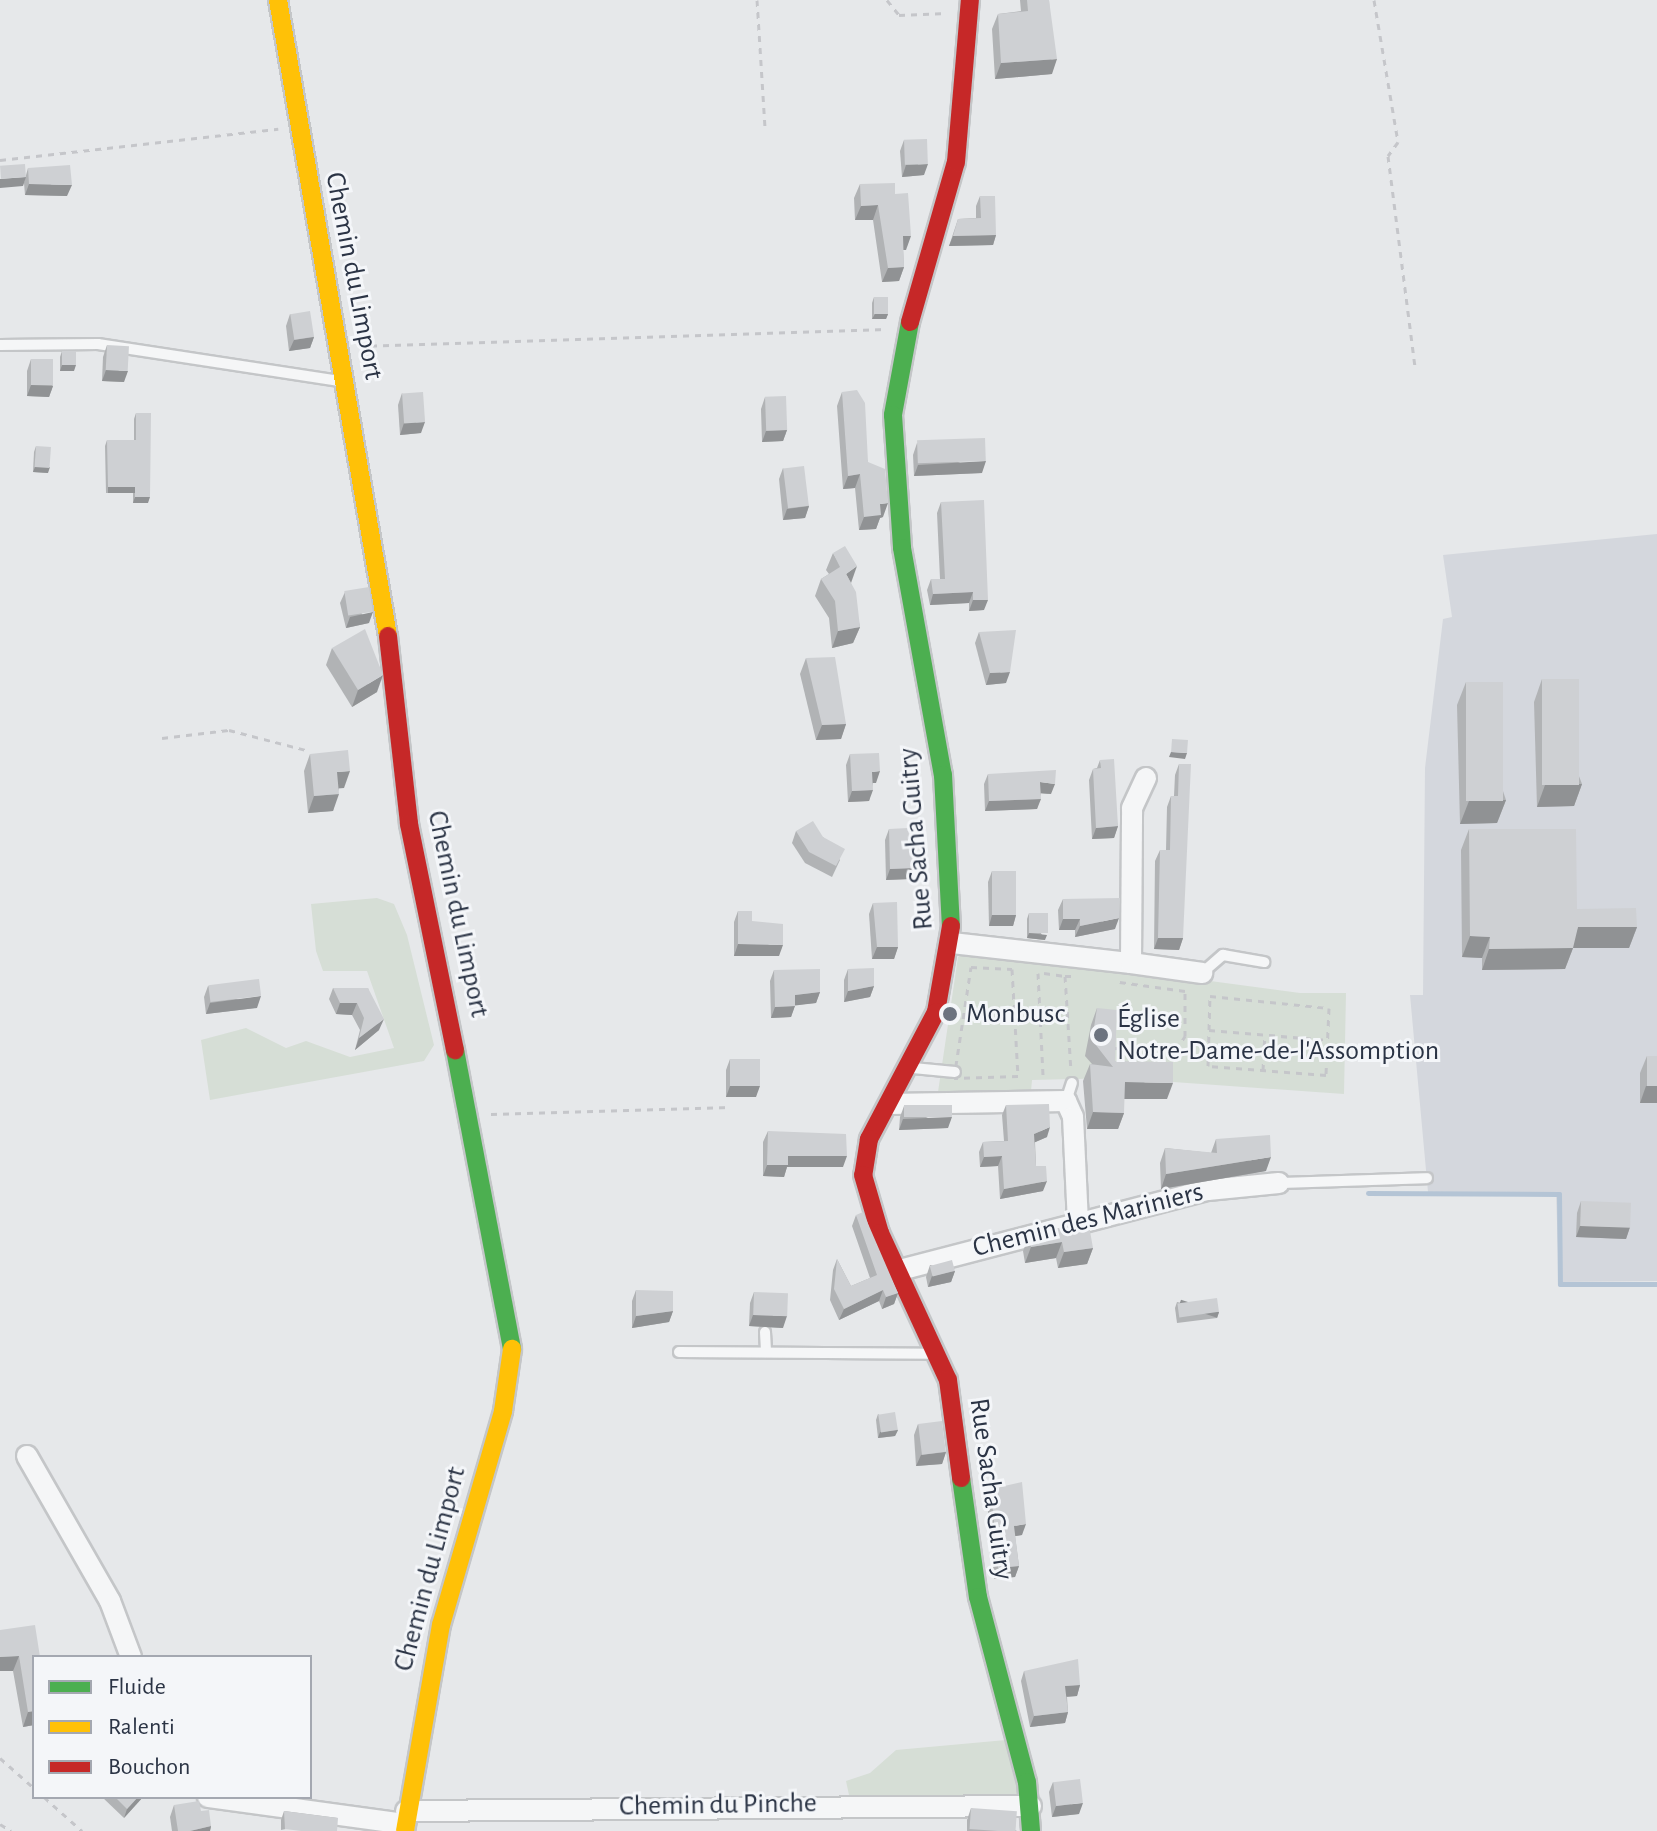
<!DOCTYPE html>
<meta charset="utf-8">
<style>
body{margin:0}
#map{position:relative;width:1657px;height:1831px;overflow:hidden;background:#e6e8ea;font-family:"Alegreya Sans",sans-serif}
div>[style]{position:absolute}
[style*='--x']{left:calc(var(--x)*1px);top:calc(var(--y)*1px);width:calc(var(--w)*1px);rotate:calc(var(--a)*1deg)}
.built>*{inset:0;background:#d4d7dd}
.green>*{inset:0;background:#d6ded6}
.stream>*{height:5px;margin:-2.5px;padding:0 2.5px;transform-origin:2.5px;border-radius:2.5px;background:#b4c4d5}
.path>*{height:3px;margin-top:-1.5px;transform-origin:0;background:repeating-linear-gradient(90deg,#c5c6ca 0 6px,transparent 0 12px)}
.roads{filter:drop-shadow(2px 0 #c4c6c8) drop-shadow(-2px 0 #c4c6c8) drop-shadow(0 2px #c4c6c8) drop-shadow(0 -2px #c4c6c8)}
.lane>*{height:10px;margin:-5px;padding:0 5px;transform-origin:5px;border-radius:5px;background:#f5f6f7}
.street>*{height:20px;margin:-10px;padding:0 10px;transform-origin:10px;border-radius:10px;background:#f5f6f7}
.fast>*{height:18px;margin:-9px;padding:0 9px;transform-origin:9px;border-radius:9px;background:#4caf50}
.slow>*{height:18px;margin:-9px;padding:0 9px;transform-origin:9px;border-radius:9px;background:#ffc107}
.jam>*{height:18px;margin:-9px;padding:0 9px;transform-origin:9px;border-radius:9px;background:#c62828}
.wall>*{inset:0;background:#b1b3b5}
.shaded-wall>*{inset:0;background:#909294;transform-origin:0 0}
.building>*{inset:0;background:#ced0d3;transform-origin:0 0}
.dots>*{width:22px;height:22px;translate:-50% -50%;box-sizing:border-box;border:4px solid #f4f6f9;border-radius:50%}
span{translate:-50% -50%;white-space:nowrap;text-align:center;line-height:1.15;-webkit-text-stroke:6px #f4f6f9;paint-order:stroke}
.street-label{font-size:28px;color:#2b3445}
.poi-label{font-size:28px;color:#2b3445}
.left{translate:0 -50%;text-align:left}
.legend{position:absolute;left:32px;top:1655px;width:280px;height:144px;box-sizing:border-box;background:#f4f6f9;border:2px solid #a4a8b1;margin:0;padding:10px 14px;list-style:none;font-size:24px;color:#2b3445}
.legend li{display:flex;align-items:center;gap:16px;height:40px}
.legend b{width:40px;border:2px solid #a4a8b1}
</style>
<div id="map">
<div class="built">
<i style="clip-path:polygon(1657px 534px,1657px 1281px,1559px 1282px,1556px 1192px,1428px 1192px,1410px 995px,1423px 995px,1425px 768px,1443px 619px,1452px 617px,1443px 555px)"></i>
</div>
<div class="green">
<i style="clip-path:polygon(377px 898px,394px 904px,407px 935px,434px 1045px,424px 1061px,210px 1100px,201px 1040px,246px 1028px,286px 1048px,306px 1041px,350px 1057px,394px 1048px,367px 971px,323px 971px,316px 951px,311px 904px)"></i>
<i style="clip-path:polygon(971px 949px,1300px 993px,1346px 993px,1344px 1094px,1117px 1078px,1032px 1080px,1031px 1091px,938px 1092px,958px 957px)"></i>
<i style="clip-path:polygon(1006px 1740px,1020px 1799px,930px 1803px,849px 1795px,846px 1781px,870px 1773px,896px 1750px)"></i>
</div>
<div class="stream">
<i style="--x:1368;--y:1193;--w:191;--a:0.3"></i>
<i style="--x:1559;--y:1194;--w:90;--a:89.4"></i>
<i style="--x:1560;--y:1284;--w:97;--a:0"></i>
</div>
<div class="path">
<i style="--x:757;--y:0;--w:126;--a:86.4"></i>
<i style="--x:887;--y:0;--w:19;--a:51"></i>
<i style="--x:899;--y:15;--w:48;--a:-2.4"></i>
<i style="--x:1374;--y:0;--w:144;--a:80.4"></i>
<i style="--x:1398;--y:142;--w:17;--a:126"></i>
<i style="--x:1388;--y:156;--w:214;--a:82.7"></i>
<i style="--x:0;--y:160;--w:280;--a:-6.4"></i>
<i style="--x:359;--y:346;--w:528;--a:-1.84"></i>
<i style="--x:162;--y:738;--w:67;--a:-6.8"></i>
<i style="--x:229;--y:730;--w:80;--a:14.6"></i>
<i style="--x:971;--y:967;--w:41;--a:2.8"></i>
<i style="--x:1012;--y:969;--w:107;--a:86.8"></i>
<i style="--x:1018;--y:1076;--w:64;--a:178.2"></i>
<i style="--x:954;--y:1078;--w:112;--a:-81.3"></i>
<i style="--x:1038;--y:973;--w:104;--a:87.2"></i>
<i style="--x:1044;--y:973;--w:21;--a:8"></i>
<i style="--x:1065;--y:976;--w:95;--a:86.4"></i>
<i style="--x:1065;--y:976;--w:8;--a:0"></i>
<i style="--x:1210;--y:996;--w:120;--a:5.8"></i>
<i style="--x:1329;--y:1008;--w:67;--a:92.6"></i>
<i style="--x:1326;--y:1075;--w:118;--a:-175.6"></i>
<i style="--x:1208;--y:1066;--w:70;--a:-88.4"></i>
<i style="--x:1209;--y:1030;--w:119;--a:4.8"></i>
<i style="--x:1114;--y:1048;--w:62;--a:1.8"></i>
<i style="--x:1176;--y:1050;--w:17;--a:-57"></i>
<i style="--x:1185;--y:1036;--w:45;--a:-90"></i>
<i style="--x:1185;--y:991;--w:66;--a:-172.1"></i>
<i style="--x:1263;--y:1070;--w:35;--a:-87"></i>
<i style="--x:491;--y:1114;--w:240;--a:-1.7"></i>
<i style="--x:0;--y:1758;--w:45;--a:41.4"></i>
<i style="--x:44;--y:1797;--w:51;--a:41.8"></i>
<i style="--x:0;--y:1824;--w:13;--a:32"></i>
</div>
<div class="roads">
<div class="lane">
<i style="--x:0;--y:345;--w:98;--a:-0.6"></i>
<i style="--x:98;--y:344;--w:246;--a:8.7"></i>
<i style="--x:1202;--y:973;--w:28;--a:-41"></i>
<i style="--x:1223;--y:955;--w:42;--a:9.7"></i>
<i style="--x:913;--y:1068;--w:42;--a:5.4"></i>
<i style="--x:1066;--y:1101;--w:19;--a:-72"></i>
<i style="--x:1279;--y:1183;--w:148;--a:-1.9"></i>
<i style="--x:765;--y:1332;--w:20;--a:87"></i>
<i style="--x:679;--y:1352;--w:255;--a:0.4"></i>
</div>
<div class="street">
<i style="--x:952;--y:943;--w:180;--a:6.4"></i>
<i style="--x:1131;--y:963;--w:155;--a:-89.6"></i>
<i style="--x:1132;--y:808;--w:33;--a:-65"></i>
<i style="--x:1131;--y:963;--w:72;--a:8"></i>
<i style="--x:890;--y:1104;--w:176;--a:-1"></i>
<i style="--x:1066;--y:1101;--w:17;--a:66"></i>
<i style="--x:1073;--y:1117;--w:106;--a:87.3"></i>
<i style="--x:900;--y:1270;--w:318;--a:-14.6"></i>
<i style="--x:1208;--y:1190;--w:71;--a:-5.6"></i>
<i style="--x:27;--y:1456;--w:167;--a:60.2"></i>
<i style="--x:110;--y:1601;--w:60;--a:69.4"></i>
<i style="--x:208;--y:1797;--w:199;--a:7.8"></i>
<i style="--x:406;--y:1811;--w:625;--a:-0.46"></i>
</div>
<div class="fast">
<i style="--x:910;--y:322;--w:95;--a:100.4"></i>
<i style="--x:893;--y:415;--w:133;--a:86.1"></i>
<i style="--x:902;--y:548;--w:231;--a:79.8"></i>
<i style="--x:943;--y:775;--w:151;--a:87"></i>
<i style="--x:455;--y:1050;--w:304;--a:79.2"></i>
<i style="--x:961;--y:1478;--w:120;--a:81.9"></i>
<i style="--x:978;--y:1597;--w:191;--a:75.2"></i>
<i style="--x:1027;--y:1782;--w:49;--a:85.3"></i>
</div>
<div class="slow">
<i style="--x:278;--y:0;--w:645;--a:80.19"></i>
<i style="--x:405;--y:1831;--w:209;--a:-80.1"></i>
<i style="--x:441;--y:1625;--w:223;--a:-73.8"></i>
<i style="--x:503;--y:1411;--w:63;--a:-81.7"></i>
</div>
<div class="jam">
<i style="--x:910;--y:322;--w:166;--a:-74"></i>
<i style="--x:956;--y:162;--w:163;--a:-85.1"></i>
<i style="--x:388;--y:636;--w:189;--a:83.6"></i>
<i style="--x:409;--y:824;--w:231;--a:78.5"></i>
<i style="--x:951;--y:926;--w:87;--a:99.9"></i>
<i style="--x:936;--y:1012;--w:144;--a:117.8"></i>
<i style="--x:869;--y:1139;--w:36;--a:99"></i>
<i style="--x:863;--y:1175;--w:60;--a:73.7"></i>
<i style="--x:880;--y:1233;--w:162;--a:65.2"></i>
<i style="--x:948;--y:1380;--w:99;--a:82.4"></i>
</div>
</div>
<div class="wall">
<i style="clip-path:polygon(1020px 0,1049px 0,1052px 74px,995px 79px,992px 29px,998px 14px,1021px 11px)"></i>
<i style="clip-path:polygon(904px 140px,924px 175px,902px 177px,900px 151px)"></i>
<i style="clip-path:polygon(28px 168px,67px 196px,25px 195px,24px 183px,23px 186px)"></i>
<i style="clip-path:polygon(860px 184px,895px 194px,906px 250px,903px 250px,904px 267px,899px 281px,882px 282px,873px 220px,855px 220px,854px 198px)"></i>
<i style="clip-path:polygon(980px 196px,996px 235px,993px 245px,949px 246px,958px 219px,976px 218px,976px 206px)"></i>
<i style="clip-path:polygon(874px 297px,888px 314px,886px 319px,872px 319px,872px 303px)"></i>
<i style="clip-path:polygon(290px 314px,314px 337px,310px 348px,289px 351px,286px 326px)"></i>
<i style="clip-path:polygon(107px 345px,124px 382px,102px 381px,103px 357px)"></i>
<i style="clip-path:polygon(62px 351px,74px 371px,60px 371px,60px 357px)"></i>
<i style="clip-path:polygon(31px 359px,53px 386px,49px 397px,27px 396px,27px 371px)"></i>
<i style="clip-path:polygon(842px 392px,868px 462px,883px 517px,880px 518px,876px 529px,859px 530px,855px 488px,843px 489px,837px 406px)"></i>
<i style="clip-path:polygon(402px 393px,421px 433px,400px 435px,398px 405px)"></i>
<i style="clip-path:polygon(765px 397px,787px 430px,783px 441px,762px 442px,761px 409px)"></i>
<i style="clip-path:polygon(136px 413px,148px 503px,133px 503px,133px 493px,106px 493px,105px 446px,107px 440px,134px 440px,134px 419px)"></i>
<i style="clip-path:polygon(917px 443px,982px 473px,914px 476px,913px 455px)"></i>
<i style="clip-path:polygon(36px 446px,48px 473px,33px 472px,34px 452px)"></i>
<i style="clip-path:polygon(783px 468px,809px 506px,805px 518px,783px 520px,779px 479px)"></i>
<i style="clip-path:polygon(941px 502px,984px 610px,969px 611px,969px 603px,930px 605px,927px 590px,931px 579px,940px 579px,937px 513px)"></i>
<i style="clip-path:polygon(833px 553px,851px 583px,860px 627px,853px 643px,832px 648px,829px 618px,815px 596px,821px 579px,829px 574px,826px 570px)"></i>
<i style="clip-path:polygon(345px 592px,369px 623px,346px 628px,340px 603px)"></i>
<i style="clip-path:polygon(979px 632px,1006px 683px,986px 685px,975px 643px)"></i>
<i style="clip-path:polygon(332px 648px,377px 692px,352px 707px,326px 665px)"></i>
<i style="clip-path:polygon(806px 658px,846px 724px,841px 739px,816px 740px,800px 674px)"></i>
<i style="clip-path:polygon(1542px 679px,1582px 784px,1574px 806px,1537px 807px,1534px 702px)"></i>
<i style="clip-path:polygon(1466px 682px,1506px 800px,1497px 823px,1460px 824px,1457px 705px)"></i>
<i style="clip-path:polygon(310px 754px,344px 788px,339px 788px,333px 811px,308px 813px,304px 771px)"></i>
<i style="clip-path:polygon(850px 754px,876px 783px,873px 783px,869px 801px,848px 802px,846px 765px)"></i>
<i style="clip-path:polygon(1100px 760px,1118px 826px,1114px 838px,1092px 839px,1089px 780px,1093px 769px,1097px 768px)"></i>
<i style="clip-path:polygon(1179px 764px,1183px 938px,1179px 950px,1154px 949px,1155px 861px,1160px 850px,1166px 850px,1167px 807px,1171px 796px,1174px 796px,1175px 775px)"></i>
<i style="clip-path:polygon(988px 774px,1051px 794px,1041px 793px,1037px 809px,985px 811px,984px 784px)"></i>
<i style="clip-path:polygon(889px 829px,914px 868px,910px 879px,886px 880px,885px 840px)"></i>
<i style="clip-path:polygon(1469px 829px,1577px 909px,1637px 927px,1629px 948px,1573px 948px,1565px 969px,1482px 970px,1482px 958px,1462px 957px,1461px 850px)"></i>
<i style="clip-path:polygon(796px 831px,823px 837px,840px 860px,832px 877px,805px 863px,792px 843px)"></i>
<i style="clip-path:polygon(992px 871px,1016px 915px,1013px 926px,989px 926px,988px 882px)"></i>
<i style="clip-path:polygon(1063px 899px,1115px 929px,1075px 937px,1075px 930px,1059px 930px,1058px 910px)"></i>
<i style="clip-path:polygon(873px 903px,898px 947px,894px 959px,872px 959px,869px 914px)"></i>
<i style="clip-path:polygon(738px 911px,779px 956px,734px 956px,734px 922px)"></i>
<i style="clip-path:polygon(1029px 913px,1045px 940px,1027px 938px,1027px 919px)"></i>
<i style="clip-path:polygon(848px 969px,874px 986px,870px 997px,844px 1002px,844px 980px)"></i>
<i style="clip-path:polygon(774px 970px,820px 992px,816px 1003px,795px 1005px,791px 1017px,771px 1018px,770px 981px)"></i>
<i style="clip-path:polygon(208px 986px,257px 1008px,206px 1014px,204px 997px)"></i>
<i style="clip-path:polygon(333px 988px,368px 988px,379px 1030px,355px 1050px,360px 1030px,352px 1015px,336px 1014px,329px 999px)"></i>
<i style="clip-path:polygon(1097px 1008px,1115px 1061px,1167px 1099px,1124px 1099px,1124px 1113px,1118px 1129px,1087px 1129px,1083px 1081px,1090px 1064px,1092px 1064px,1085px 1056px,1091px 1025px)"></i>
<i style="clip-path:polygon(1647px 1056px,1657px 1103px,1640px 1103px,1640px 1073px)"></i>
<i style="clip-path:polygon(730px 1059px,756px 1097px,726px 1097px,726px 1070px)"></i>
<i style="clip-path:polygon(1006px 1105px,1047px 1137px,1035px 1142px,1036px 1166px,1043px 1191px,1000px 1199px,998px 1166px,980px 1167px,979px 1152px,983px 1142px,1004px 1141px,1002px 1115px)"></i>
<i style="clip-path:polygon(904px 1106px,948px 1128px,899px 1130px,900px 1117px)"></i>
<i style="clip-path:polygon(768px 1131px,843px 1167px,787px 1167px,784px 1177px,763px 1176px,763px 1142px)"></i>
<i style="clip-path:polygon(1216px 1139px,1266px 1171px,1161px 1189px,1160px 1163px,1165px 1148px,1211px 1153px)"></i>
<i style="clip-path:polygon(1581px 1201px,1630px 1227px,1626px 1239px,1576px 1237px,1577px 1213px)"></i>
<i style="clip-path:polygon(856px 1215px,898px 1293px,894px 1304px,882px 1309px,879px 1301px,839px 1320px,830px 1300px,833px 1270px,837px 1259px,851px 1286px,870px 1278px,852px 1226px)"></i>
<i style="clip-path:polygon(1029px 1236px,1093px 1248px,1087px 1264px,1058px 1268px,1056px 1258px,1025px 1263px,1023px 1251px)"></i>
<i style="clip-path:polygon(930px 1265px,955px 1271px,951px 1282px,928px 1287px,926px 1277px)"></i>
<i style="clip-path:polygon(636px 1290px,673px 1311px,669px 1322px,632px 1328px,632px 1301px)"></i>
<i style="clip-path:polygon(754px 1292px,783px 1328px,749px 1326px,750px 1303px)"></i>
<i style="clip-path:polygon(1177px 1302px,1219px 1312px,1217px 1318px,1177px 1323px,1175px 1308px)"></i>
<i style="clip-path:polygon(878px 1414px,898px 1430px,895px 1436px,878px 1438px,876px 1420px)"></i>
<i style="clip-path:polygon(918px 1424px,946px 1452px,942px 1464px,916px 1466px,914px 1435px)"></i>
<i style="clip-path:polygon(991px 1489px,1022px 1535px,1015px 1536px,1019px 1566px,1015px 1577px,994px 1579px,987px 1500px)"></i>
<i style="clip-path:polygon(0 1630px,34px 1657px,34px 1725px,23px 1727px,13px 1671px,0 1671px)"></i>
<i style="clip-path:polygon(1024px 1671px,1080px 1685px,1077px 1696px,1067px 1697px,1068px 1712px,1065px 1723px,1030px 1727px,1021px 1681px)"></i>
<i style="clip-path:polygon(1053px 1782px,1079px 1814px,1052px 1817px,1049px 1792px)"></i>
<i style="clip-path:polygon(102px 1797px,143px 1797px,124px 1818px)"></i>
<i style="clip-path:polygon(174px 1805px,201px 1811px,211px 1826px,210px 1831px,172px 1831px,170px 1817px)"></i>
<i style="clip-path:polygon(971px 1808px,1017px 1831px,967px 1831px,967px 1820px)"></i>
<i style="clip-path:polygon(284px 1811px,338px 1818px,281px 1830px,281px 1820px)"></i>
</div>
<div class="shaded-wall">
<i style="clip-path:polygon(1057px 59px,1052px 74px,995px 79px,1001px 63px)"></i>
<i style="clip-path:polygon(928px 164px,924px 175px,902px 177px,906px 165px)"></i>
<i style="clip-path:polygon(26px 177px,23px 186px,0 188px,0 179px)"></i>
<i style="clip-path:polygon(29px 184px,72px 185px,67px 196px,25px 195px)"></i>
<i style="clip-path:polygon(878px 205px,873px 220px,855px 220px,861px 206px)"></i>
<i style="clip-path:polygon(996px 235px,993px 245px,949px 246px,953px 236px)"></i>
<i style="clip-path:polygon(903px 236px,911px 236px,906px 250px,897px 250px)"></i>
<i style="clip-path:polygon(904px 267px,899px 281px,882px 282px,888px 268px)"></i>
<i style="clip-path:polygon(875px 314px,888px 314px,886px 319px,872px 319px)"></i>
<i style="clip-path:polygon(314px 337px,310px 348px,289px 351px,294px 340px)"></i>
<i style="clip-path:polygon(62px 365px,76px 365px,74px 371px,60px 371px)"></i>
<i style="clip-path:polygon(106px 370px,128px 371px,124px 382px,102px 381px)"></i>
<i style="clip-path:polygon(31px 385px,53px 386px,49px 397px,27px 396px)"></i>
<i style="clip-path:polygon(425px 422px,421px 433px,400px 435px,404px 423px)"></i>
<i style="clip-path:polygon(787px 430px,783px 441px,762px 442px,766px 431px)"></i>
<i style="clip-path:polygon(986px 461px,982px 473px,914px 476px,918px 465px)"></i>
<i style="clip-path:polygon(35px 467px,50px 467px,48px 473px,33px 472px)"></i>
<i style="clip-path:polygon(860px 474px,855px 488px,843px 489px,848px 476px)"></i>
<i style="left:108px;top:487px;width:27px;height:6px"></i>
<i style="clip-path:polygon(135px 497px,150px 497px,148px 503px,133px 503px)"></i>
<i style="clip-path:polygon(888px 503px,883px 517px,880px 518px,876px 529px,859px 530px,864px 517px,880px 504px)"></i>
<i style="clip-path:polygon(809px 506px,805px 518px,783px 520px,787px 509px)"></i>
<i style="clip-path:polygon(857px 566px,851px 583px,846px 574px)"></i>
<i style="clip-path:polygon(973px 592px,969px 603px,930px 605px,933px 594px)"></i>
<i style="clip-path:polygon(973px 600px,988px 600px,984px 610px,969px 611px)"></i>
<i style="clip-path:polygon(373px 612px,369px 623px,346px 628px,350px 617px)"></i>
<i style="clip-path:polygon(860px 627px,853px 643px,832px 648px,838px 631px)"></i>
<i style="clip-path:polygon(1010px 672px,1006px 683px,986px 685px,990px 673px)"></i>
<i style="clip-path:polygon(383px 675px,377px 692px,352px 707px,358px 690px)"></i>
<i style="clip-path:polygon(846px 724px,841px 739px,816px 740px,822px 725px)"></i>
<i style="clip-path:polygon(1171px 752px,1187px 753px,1185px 759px,1169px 757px)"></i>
<i style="clip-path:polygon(350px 771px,344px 788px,331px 789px,337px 772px)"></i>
<i style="clip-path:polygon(880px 771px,876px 783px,868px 783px,872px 772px)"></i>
<i style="clip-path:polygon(1040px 782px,1055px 784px,1051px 794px,1036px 793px)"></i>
<i style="clip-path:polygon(1582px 784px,1574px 806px,1537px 807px,1545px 785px)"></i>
<i style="clip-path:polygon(873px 790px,869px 801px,848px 802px,852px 791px)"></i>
<i style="clip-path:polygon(339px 794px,333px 811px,308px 813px,314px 796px)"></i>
<i style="clip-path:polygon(1041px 799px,1037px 809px,985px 811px,989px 801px)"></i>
<i style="clip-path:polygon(1506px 800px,1497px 823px,1460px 824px,1469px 801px)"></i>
<i style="clip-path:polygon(1118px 826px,1114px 838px,1092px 839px,1096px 828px)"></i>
<i style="clip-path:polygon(914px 868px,910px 879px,886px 880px,890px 869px)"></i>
<i style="clip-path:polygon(992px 915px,1016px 915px,1013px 926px,989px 926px)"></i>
<i style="clip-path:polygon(1119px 918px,1115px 929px,1075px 937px,1080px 926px)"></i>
<i style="clip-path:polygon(1063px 919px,1080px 919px,1075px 930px,1059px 930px)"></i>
<i style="clip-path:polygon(1578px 927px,1637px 927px,1629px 948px,1570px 948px)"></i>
<i style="clip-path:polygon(1029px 933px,1047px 935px,1045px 940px,1027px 938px)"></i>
<i style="clip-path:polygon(1470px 936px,1490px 937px,1482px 958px,1462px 957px)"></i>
<i style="clip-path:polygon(1158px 938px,1183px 938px,1179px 950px,1154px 949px)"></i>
<i style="clip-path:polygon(738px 944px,783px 945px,779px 956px,734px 956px)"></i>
<i style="clip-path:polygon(877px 947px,898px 947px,894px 959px,872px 959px)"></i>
<i style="clip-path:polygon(1573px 948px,1565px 969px,1482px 970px,1489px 949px)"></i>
<i style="clip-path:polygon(874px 986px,870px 997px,844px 1002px,848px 991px)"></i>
<i style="clip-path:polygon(820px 992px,816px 1003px,791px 1006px,795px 995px)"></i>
<i style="clip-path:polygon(261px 996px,257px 1008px,206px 1014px,210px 1003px)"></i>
<i style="clip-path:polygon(340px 1003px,357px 1003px,352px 1015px,336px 1014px)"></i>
<i style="clip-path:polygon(795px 1006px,791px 1017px,771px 1018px,775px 1007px)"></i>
<i style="clip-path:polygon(384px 1019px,379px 1030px,355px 1050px,359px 1038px)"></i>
<i style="clip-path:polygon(1125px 1082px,1173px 1083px,1167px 1099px,1119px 1099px)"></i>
<i style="clip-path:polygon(730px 1086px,760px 1086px,756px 1097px,726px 1097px)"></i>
<i style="clip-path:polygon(1646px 1086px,1657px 1086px,1657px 1103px,1640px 1103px)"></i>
<i style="clip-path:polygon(1093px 1112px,1124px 1113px,1118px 1129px,1087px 1129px)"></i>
<i style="clip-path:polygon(952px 1117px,948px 1128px,899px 1130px,903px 1119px)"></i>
<i style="clip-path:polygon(1050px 1127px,1047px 1137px,1031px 1144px,1034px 1134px)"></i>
<i style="clip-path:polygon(788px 1156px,847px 1156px,843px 1167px,787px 1167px,784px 1177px,763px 1176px,767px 1165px)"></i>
<i style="clip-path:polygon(1002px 1156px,998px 1166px,980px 1167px,984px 1157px)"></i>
<i style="clip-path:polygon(1271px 1157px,1266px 1171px,1161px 1189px,1166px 1174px)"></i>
<i style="clip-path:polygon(1047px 1181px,1043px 1191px,1000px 1199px,1004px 1189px)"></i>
<i style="clip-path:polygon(1580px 1226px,1630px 1227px,1626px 1239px,1576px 1237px)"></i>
<i style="clip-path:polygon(1062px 1242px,1056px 1258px,1025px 1263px,1031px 1247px)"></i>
<i style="clip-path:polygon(1093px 1248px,1087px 1264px,1058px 1268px,1064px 1252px)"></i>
<i style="clip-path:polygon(955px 1271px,951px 1282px,928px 1287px,932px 1276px)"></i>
<i style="clip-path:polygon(883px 1290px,879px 1301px,839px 1320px,844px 1309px)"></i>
<i style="clip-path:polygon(898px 1293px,894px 1304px,882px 1309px,886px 1297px)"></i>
<i style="clip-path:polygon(673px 1311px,669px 1322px,632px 1328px,636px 1316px)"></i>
<i style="left:1219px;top:1312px;width:6px;height:40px;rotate:108deg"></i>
<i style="clip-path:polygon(753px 1315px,787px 1316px,783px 1328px,749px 1326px)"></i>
<i style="clip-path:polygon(898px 1430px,895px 1436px,878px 1438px,880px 1432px)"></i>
<i style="clip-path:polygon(946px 1452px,942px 1464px,916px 1466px,921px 1455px)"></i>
<i style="clip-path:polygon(1026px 1524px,1022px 1535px,1010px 1537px,1014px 1526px)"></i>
<i style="clip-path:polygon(1019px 1566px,1015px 1577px,994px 1579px,998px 1568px)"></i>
<i style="clip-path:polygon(19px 1656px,13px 1671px,0 1671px,0 1657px)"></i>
<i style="clip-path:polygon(1080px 1685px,1077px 1696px,1061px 1697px,1065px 1686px)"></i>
<i style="clip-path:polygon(34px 1711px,34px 1725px,23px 1727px,28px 1712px)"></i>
<i style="clip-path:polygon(1068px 1712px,1065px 1723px,1030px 1727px,1034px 1716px)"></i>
<i style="clip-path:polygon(138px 1797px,143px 1797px,124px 1818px,127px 1809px)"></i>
<i style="clip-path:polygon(1083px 1803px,1079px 1814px,1052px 1817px,1056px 1806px)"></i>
<i style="clip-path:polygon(211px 1826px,210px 1831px,190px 1831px)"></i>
</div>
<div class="building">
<i style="clip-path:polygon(1027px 0,1049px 0,1057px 59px,1001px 63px,998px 14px,1028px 11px)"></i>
<i style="left:927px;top:139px;width:25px;height:23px;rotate:88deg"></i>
<i style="left:25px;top:164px;width:13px;height:25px;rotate:86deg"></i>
<i style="clip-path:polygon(70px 165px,72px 185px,29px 184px,28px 168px)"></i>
<i style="clip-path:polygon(895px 183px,895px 194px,908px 193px,911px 236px,903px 236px,904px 267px,888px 268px,878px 205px,861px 206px,860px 184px)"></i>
<i style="clip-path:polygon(980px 196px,995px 196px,996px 235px,953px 236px,958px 219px,981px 218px)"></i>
<i style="left:874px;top:297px;width:14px;height:17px"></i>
<i style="left:310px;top:311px;width:26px;height:20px;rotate:81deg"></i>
<i style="left:107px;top:345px;width:22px;height:25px;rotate:3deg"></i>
<i style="left:62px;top:351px;width:14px;height:14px"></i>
<i style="left:31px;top:359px;width:22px;height:26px"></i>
<i style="clip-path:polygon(857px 390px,865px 403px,868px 462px,885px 469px,888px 503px,880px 504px,881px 515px,864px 517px,860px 474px,848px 476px,842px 392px)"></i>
<i style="left:423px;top:392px;width:30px;height:21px;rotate:86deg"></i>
<i style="left:786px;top:396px;width:34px;height:21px;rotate:88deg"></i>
<i style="clip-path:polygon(136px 413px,151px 413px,150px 497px,135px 497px,135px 487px,108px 487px,107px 440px,136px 440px)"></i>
<i style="left:985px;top:438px;width:23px;height:68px;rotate:88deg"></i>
<i style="left:36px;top:446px;width:15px;height:21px;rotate:4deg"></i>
<i style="left:804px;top:466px;width:40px;height:21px;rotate:83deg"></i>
<i style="clip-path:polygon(984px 500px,988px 600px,973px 600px,973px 592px,933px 594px,931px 579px,945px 579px,941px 502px)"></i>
<i style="clip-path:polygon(845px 546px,857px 566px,846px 574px,856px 592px,860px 627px,838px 631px,835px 601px,821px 579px,840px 567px,833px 553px)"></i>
<i style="left:369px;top:587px;width:25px;height:25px;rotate:81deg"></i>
<i style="clip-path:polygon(365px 629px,383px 675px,358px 690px,332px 648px)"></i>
<i style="clip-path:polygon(1016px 630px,1010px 672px,990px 673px,979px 632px)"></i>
<i style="clip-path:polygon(835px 657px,846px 724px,822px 725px,806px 658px)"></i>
<i style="left:1542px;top:679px;width:37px;height:106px"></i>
<i style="left:1466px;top:682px;width:37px;height:119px"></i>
<i style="left:1172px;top:739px;width:16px;height:13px;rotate:4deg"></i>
<i style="clip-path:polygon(348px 750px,350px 771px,337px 772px,339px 794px,314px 796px,310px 754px)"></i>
<i style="clip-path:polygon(879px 753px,880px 771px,872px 772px,873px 790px,852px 791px,850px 754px)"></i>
<i style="clip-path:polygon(1114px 759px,1118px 826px,1096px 828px,1093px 769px,1101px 768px,1100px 760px)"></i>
<i style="clip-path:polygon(1179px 764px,1191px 764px,1183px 938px,1158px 938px,1160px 850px,1170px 850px,1171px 796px,1178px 796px)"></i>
<i style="clip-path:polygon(1056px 770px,1055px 784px,1040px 782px,1041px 799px,989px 801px,988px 774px)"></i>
<i style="clip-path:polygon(813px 821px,823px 837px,845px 849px,836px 866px,809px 852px,796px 831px)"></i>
<i style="clip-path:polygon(908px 828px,914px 868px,890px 869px,889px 829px)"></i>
<i style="clip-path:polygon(1469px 829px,1576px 829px,1577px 909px,1636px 908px,1637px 927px,1578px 927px,1573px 948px,1489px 949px,1490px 937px,1470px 936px)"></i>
<i style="left:992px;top:871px;width:24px;height:44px"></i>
<i style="clip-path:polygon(1120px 898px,1119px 918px,1080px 926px,1080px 919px,1063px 919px,1063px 899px)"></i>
<i style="clip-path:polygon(897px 902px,898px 947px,877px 947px,873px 903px)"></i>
<i style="clip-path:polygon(738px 911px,752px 911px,752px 921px,783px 924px,783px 945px,738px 944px)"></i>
<i style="left:1029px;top:913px;width:19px;height:20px"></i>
<i style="clip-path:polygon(874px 968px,874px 986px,848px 991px,848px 969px)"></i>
<i style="clip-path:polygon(820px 969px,820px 992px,795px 995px,795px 1006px,775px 1007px,774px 970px)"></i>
<i style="left:259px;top:979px;width:17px;height:51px;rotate:83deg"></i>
<i style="clip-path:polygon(333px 988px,368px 988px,384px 1019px,359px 1038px,364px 1018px,357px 1003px,340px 1003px)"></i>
<i style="clip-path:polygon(1097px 1008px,1117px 1010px,1115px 1061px,1173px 1062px,1173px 1083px,1125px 1082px,1124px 1113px,1093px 1112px,1090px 1064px,1113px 1067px,1092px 1040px)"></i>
<i style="left:1647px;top:1056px;width:10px;height:30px"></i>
<i style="left:730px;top:1059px;width:30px;height:27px"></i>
<i style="clip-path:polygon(1049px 1104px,1050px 1127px,1034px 1134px,1036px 1166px,1046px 1166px,1047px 1181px,1004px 1189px,1002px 1156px,984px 1157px,983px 1142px,1008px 1141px,1006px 1105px)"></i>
<i style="left:952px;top:1105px;width:12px;height:48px;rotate:90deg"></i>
<i style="clip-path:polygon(768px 1131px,846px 1134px,847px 1156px,788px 1156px,788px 1165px,767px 1165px)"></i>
<i style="clip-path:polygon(1270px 1135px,1271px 1157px,1166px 1174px,1165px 1148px,1217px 1153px,1216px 1139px)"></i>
<i style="left:1581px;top:1201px;width:50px;height:25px;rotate:2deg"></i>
<i style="clip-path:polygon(863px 1212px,898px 1293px,886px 1297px,883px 1290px,844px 1309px,834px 1289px,837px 1259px,851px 1286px,877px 1275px,856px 1215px)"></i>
<i style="clip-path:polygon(1088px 1220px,1093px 1248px,1064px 1252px,1062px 1242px,1031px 1247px,1029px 1236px)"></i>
<i style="left:952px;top:1260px;width:11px;height:23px;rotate:75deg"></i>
<i style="clip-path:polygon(636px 1290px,673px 1291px,673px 1311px,636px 1316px)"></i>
<i style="left:754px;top:1292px;width:34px;height:23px;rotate:2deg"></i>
<i style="left:1217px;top:1298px;width:14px;height:40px;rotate:82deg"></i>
<i style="left:895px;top:1412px;width:18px;height:17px;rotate:81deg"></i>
<i style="left:942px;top:1421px;width:31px;height:24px;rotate:83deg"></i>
<i style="clip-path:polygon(1022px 1482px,1026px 1524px,1014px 1526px,1019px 1566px,998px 1568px,991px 1489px)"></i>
<i style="clip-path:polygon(35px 1625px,40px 1657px,34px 1657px,34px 1711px,28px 1712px,19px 1656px,0 1657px,0 1630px)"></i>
<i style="clip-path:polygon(1078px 1659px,1080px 1685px,1065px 1686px,1068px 1712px,1034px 1716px,1024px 1671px)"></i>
<i style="left:1080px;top:1779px;width:24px;height:27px;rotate:83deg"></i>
<i style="clip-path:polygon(115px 1797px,138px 1797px,127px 1809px)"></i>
<i style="clip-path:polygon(199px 1801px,201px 1811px,209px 1810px,211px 1826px,190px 1831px,178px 1831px,174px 1805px)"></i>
<i style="left:971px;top:1808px;width:46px;height:21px;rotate:4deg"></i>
<i style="clip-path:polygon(284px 1811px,338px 1818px,337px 1831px,301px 1831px,285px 1829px)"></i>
</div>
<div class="dots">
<i style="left:950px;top:1014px;background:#6c737f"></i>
<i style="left:1101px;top:1035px;background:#6c737f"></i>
</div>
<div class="street-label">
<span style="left:354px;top:276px;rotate:79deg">Chemin du Limport</span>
<span style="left:916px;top:839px;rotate:-95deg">Rue Sacha Guitry</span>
<span style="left:458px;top:914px;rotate:78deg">Chemin du Limport</span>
<span style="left:1088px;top:1220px;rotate:-14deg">Chemin des Mariniers</span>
<span style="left:991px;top:1489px;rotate:82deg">Rue Sacha Guitry</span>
<span style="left:430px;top:1569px;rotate:-75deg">Chemin du Limport</span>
<span style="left:718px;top:1805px;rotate:-1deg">Chemin du Pinche</span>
</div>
<div class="poi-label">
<span class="left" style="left:966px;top:1014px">Monbusc</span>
<span class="left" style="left:1117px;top:1035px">Église<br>Notre-Dame-de-l'Assomption</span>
</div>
<ul class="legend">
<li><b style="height:10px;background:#4caf50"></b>Fluide</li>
<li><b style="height:10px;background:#ffc107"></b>Ralenti</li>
<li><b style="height:10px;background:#c62828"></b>Bouchon</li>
</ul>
</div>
